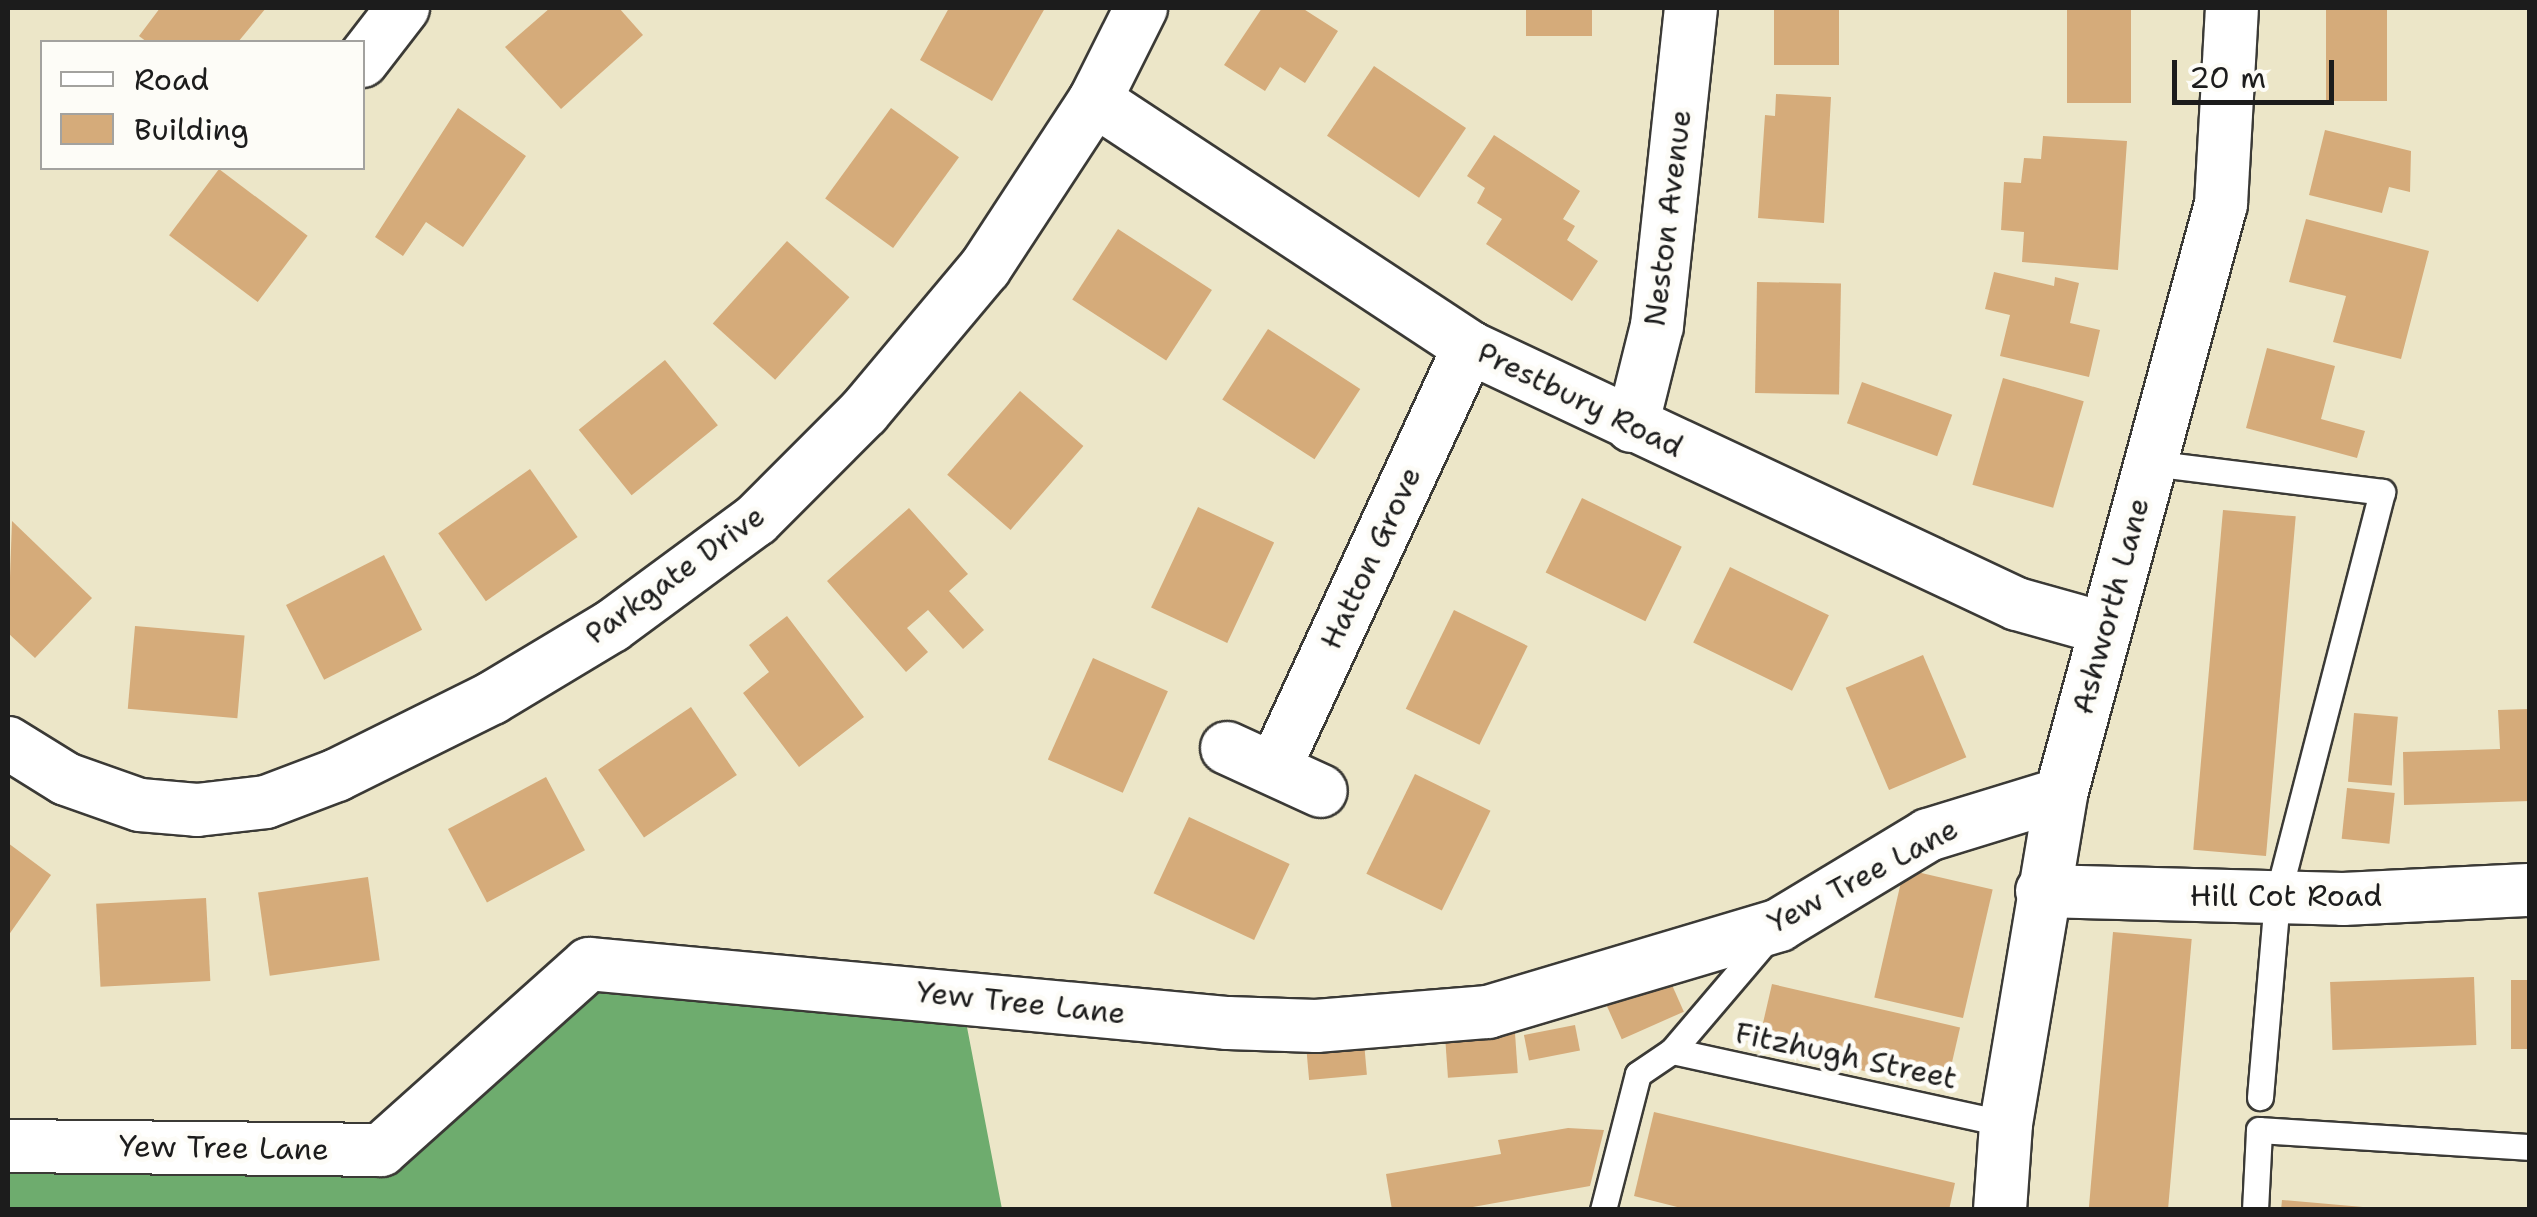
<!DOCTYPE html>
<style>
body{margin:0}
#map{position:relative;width:2537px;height:1217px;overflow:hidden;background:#ece6c8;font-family:"Shantell Sans",sans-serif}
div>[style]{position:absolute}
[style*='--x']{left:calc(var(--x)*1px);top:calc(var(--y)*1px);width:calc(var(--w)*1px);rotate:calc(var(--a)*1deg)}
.forest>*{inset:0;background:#6eac6e}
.building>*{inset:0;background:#d5ab7a;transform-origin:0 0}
.roads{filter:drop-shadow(2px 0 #3b3a36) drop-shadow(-2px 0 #3b3a36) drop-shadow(0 2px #3b3a36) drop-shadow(0 -2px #3b3a36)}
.service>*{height:25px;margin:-12.5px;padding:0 12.5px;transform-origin:12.5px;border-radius:12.5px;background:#fff}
.minor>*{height:52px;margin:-26px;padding:0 26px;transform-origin:26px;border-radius:26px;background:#fff}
span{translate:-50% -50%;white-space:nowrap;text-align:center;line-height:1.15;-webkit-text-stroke:10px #fdfcf7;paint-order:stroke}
.street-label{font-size:30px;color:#1c1c1c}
.frame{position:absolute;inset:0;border:10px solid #1c1c1c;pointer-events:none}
.legend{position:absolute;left:40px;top:40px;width:325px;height:130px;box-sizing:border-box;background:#fdfcf7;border:2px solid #a3a29f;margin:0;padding:12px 18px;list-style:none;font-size:30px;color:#1c1c1c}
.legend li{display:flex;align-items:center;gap:20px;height:50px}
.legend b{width:50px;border:2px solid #a3a29f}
.scale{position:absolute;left:2172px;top:60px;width:162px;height:45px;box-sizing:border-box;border:5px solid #1c1c1c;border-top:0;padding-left:12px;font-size:30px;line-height:35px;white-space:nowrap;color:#1c1c1c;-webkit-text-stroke:8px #fdfcf7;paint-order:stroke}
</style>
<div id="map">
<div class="forest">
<i style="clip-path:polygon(589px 964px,961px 996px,1002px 1209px,8px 1209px,8px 1126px,381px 1150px)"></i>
</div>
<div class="building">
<i style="clip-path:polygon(160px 8px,266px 8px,238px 42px,147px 42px,139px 36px)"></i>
<i style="clip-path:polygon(550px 8px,619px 8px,643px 35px,561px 109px,505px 47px)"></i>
<i style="clip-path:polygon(949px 8px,1045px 8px,992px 101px,920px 60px)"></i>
<i style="clip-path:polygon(1262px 8px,1302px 8px,1338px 31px,1305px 83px,1280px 67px,1265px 91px,1224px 65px)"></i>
<i style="left:1526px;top:8px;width:66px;height:28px"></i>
<i style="left:1774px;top:8px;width:65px;height:57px"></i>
<i style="left:2067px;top:8px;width:64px;height:95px"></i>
<i style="left:2326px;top:8px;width:61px;height:93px"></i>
<i style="left:1374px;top:66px;width:111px;height:84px;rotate:34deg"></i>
<i style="clip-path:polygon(1776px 94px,1831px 97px,1824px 223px,1758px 218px,1765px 115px,1775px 116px)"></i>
<i style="clip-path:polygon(458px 108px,526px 156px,463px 247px,426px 222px,403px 256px,375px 237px)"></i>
<i style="left:891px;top:108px;width:84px;height:112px;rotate:36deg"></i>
<i style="clip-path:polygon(2325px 130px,2411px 151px,2410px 192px,2389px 187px,2382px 213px,2309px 195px)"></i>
<i style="clip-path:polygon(1494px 135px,1580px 191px,1563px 219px,1575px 226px,1567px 240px,1598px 261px,1572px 301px,1486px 244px,1502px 219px,1477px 203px,1485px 188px,1467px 176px)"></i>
<i style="clip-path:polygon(2043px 136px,2127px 141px,2118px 270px,2022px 262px,2024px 232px,2001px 230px,2004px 182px,2021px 183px,2024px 158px,2041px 159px)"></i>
<i style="left:219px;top:169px;width:111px;height:83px;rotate:37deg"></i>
<i style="clip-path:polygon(2306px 219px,2429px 251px,2401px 359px,2333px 342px,2346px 296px,2289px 282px)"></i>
<i style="left:1118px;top:229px;width:112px;height:84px;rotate:33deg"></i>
<i style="left:787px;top:241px;width:84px;height:111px;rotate:42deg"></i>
<i style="clip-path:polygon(1994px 272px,2054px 286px,2055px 277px,2079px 283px,2070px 323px,2100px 330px,2089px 377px,2000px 356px,2010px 315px,1985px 309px)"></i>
<i style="left:1757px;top:282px;width:84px;height:111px;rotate:1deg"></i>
<i style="left:1268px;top:329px;width:110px;height:84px;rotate:33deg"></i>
<i style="clip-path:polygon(2267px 348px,2335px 366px,2321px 419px,2365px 431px,2357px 458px,2246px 428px)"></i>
<i style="left:665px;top:360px;width:84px;height:111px;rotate:51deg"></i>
<i style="left:2003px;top:378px;width:84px;height:111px;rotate:16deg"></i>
<i style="left:1862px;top:382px;width:96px;height:44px;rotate:20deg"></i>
<i style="left:1020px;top:391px;width:84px;height:111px;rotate:41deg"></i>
<i style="left:530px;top:469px;width:83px;height:112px;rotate:55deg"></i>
<i style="left:1582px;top:498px;width:111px;height:83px;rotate:26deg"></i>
<i style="left:1198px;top:507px;width:84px;height:111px;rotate:25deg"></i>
<i style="clip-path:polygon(909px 508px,968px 574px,949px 591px,984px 630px,963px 649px,928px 610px,907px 628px,928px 652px,906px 672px,827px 581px)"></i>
<i style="left:2223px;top:510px;width:73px;height:341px;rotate:5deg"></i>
<i style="clip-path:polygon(12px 521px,92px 598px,35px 658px,8px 633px)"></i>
<i style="left:384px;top:555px;width:84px;height:110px;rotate:63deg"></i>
<i style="left:1730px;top:567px;width:110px;height:84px;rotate:26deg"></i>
<i style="left:1454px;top:610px;width:82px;height:110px;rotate:26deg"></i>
<i style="clip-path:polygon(787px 616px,864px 717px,799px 767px,743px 693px,769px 672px,749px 645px)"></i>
<i style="left:135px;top:626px;width:110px;height:83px;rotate:5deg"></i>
<i style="left:1923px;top:655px;width:111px;height:84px;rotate:67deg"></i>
<i style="left:1093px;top:658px;width:82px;height:111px;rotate:24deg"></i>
<i style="left:691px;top:707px;width:82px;height:112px;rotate:56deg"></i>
<i style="clip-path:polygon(2530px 709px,2530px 801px,2404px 805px,2403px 752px,2500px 749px,2498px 710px)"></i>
<i style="left:2354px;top:713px;width:44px;height:69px;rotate:5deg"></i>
<i style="left:1415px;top:774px;width:84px;height:111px;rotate:26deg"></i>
<i style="left:546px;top:777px;width:83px;height:111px;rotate:62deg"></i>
<i style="left:2347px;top:788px;width:48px;height:51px;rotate:6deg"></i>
<i style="left:1189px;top:817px;width:111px;height:84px;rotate:25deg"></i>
<i style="clip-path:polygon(8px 843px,51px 875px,8px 936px)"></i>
<i style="left:1904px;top:869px;width:91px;height:132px;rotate:13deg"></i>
<i style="left:368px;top:877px;width:84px;height:111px;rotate:82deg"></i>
<i style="left:206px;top:898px;width:83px;height:110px;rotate:87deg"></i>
<i style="left:2113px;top:932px;width:79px;height:279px;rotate:5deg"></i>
<i style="left:1668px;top:976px;width:39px;height:68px;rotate:66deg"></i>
<i style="left:2474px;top:977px;width:68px;height:144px;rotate:88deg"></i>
<i style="left:2530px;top:980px;width:69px;height:19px;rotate:90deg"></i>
<i style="left:1772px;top:984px;width:193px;height:64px;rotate:13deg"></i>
<i style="left:1575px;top:1025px;width:26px;height:52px;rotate:79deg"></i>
<i style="left:1515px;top:1033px;width:40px;height:70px;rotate:86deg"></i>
<i style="left:1364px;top:1042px;width:33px;height:58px;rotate:85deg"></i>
<i style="clip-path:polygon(1654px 1112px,1955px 1183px,1949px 1210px,1689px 1210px,1634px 1196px)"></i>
<i style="clip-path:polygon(1568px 1128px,1604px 1130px,1590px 1186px,1456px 1210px,1392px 1210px,1386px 1174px,1501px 1154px,1498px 1140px)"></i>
<i style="clip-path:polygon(2282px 1200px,2363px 1207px,2363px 1210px,2281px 1210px)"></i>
</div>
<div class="roads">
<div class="service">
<i style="--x:2150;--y:463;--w:234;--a:7.1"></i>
<i style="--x:2382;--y:492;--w:420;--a:104.5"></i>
<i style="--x:2277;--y:899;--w:199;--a:94.9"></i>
<i style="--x:1672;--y:1051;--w:342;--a:12.3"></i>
<i style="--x:1603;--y:1210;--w:140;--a:-75.6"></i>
<i style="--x:1638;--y:1074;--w:41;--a:-34.1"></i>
<i style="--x:1672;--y:1051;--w:151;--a:-49.6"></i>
<i style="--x:2255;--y:1210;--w:80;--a:-87.1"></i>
<i style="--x:2259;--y:1130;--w:272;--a:3.6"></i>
</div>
<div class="minor">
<i style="--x:362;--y:61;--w:67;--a:-52.3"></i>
<i style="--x:1095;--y:100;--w:448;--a:33.4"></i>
<i style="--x:1469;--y:347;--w:605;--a:25.13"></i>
<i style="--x:2017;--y:604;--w:89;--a:15.6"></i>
<i style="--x:1632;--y:426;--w:103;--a:-76"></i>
<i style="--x:1657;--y:326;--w:320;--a:-83.9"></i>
<i style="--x:8;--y:743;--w:68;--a:31.8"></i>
<i style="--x:66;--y:779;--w:78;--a:19.4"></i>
<i style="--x:140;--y:805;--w:57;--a:5"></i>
<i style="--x:197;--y:810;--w:69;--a:-6.6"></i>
<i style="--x:266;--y:802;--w:76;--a:-20.8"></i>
<i style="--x:337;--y:775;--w:173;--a:-26.4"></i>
<i style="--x:492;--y:698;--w:140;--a:-31"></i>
<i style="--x:612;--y:626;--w:179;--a:-36.4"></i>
<i style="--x:756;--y:520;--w:153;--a:-45"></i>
<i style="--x:864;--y:412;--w:188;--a:-50"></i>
<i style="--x:985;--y:268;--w:201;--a:-56.8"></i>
<i style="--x:1095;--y:100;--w:103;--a:-63.4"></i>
<i style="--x:1227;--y:748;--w:103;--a:24.6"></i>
<i style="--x:1274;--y:769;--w:465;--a:-65.2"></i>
<i style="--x:2042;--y:891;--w:301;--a:1.5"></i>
<i style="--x:2343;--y:899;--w:187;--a:-2.8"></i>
<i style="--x:8;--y:1146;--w:373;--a:0.6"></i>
<i style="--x:381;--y:1150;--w:279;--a:-41.8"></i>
<i style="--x:589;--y:964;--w:642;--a:5.28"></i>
<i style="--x:1228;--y:1023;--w:88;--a:2"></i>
<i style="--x:1316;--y:1026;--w:173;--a:-4.7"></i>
<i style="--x:1488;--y:1012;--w:304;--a:-16.6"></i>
<i style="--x:1779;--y:925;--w:174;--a:-31.1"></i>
<i style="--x:1928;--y:835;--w:139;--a:-17.1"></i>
<i style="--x:2000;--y:1210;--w:86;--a:-86"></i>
<i style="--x:2006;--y:1124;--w:335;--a:-80.5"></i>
<i style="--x:2061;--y:794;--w:611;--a:-74.83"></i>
<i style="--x:2221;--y:204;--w:196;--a:-86.8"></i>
</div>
</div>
<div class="street-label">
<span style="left:1668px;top:218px;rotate:-83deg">Neston Avenue</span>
<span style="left:1580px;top:400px;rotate:26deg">Prestbury Road</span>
<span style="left:1371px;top:558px;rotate:-65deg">Hatton Grove</span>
<span style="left:675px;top:575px;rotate:-36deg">Parkgate Drive</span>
<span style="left:2111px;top:606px;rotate:-75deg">Ashworth Lane</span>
<span style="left:1863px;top:876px;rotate:-28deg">Yew Tree Lane</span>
<span style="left:2286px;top:896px">Hill Cot Road</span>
<span style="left:1021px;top:1003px;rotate:6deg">Yew Tree Lane</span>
<span style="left:1846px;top:1056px;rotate:12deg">Fitzhugh Street</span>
<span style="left:224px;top:1148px;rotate:1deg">Yew Tree Lane</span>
</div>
<div class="frame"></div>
<ul class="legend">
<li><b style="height:12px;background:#fff"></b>Road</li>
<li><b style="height:28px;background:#d5ab7a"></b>Building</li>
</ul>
<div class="scale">20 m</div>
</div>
